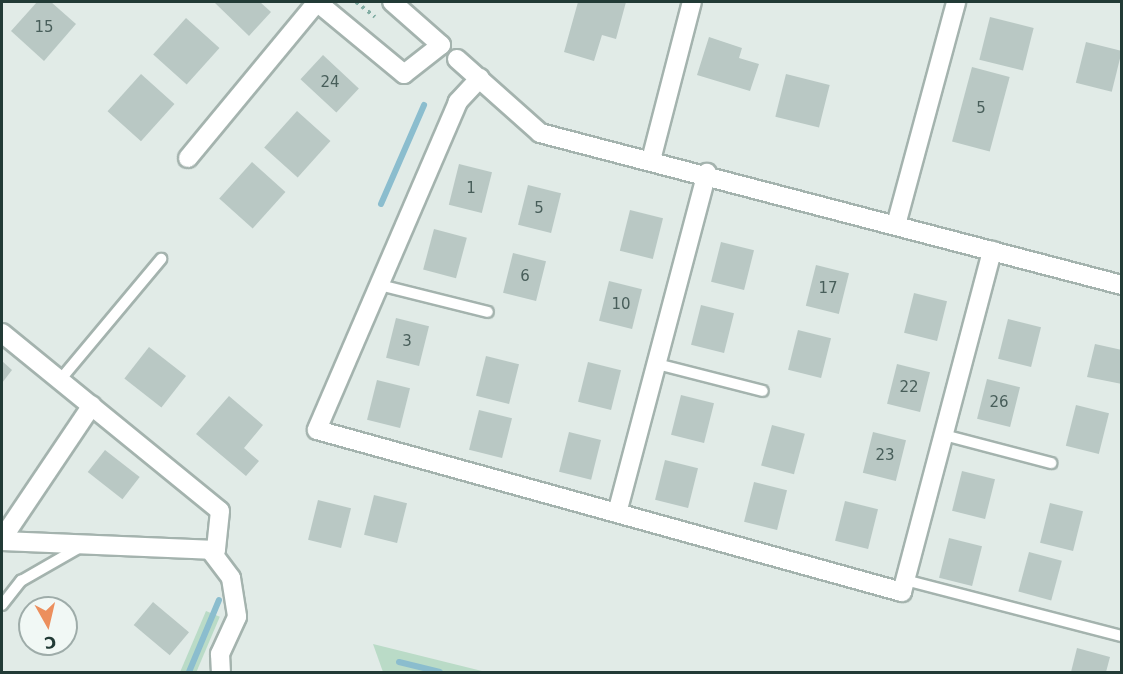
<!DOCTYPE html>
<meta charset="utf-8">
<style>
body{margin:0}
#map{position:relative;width:1123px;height:674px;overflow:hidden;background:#e1ebe7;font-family:"DejaVu Sans",sans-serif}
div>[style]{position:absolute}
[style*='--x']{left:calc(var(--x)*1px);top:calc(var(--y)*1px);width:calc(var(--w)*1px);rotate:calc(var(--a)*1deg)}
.green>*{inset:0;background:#badbc7;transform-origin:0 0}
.stream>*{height:6px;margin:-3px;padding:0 3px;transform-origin:3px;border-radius:3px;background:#8bbdce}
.building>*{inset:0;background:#b9c8c4;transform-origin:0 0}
.path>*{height:4px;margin-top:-2px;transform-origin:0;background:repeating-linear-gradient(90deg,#82ada4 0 3px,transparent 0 7.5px)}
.roads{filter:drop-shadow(2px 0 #a4b3ae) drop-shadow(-2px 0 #a4b3ae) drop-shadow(0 2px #a4b3ae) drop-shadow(0 -2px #a4b3ae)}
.service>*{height:10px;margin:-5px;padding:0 5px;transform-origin:5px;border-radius:5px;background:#fff}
.minor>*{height:18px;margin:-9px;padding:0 9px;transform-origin:9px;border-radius:9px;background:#fff}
span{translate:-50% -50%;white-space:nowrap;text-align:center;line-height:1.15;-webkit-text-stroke:4.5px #f1f8f5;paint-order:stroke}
.number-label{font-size:15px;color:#485e5a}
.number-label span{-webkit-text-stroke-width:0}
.frame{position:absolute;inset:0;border:3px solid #223b36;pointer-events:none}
.north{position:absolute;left:18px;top:596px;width:60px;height:60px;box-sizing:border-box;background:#f1f8f5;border:2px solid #9eaca9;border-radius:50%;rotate:172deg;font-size:16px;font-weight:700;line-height:24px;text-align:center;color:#223b36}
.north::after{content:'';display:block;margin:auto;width:21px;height:27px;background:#ec8f5d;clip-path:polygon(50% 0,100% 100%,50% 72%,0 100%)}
</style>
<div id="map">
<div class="green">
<i style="left:206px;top:611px;width:15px;height:66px;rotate:23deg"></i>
<i style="clip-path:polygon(373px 644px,486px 672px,383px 672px)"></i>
</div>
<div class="stream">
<i style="--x:381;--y:204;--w:108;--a:-66.5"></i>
<i style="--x:399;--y:662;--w:42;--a:13.7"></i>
<i style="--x:189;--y:672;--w:78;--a:-67.4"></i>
</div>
<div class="building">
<i style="clip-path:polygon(37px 2px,51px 2px,76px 24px,44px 61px,11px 31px)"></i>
<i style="clip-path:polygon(214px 2px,260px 2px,271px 12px,249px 36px)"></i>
<i style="clip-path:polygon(578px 2px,626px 2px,616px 39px,602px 35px,594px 61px,564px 52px)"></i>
<i style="left:990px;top:17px;width:45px;height:44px;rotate:14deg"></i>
<i style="left:186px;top:18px;width:45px;height:49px;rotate:42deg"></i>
<i style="clip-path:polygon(709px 37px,742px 48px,739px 58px,759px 64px,750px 91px,697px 75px)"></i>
<i style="left:1086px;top:42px;width:37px;height:42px;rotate:14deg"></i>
<i style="left:323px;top:55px;width:49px;height:33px;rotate:43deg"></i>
<i style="left:972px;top:67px;width:39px;height:77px;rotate:15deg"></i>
<i style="left:141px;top:74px;width:45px;height:50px;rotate:42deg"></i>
<i style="left:786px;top:74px;width:45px;height:44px;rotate:14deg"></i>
<i style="left:297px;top:111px;width:45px;height:49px;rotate:42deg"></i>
<i style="left:252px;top:162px;width:45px;height:49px;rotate:42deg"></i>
<i style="left:459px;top:164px;width:34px;height:42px;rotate:14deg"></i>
<i style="left:528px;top:185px;width:34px;height:41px;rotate:14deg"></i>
<i style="left:630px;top:210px;width:34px;height:42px;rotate:14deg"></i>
<i style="left:434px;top:229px;width:34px;height:42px;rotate:15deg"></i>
<i style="left:721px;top:242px;width:34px;height:41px;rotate:14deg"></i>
<i style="left:513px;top:253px;width:34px;height:41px;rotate:14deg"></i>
<i style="left:816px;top:265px;width:34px;height:42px;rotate:14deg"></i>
<i style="left:609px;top:281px;width:34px;height:41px;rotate:14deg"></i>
<i style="left:914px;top:293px;width:34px;height:41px;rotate:14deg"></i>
<i style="left:701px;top:305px;width:34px;height:41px;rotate:14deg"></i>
<i style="left:396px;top:318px;width:34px;height:41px;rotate:14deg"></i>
<i style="left:1008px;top:319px;width:34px;height:41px;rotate:14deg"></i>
<i style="left:798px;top:330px;width:34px;height:41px;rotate:14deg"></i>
<i style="clip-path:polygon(1095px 344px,1122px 350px,1122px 384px,1087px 377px)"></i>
<i style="left:149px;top:347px;width:47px;height:40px;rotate:38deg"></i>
<i style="left:486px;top:356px;width:34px;height:41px;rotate:14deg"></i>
<i style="clip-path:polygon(2px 361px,12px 370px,2px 383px)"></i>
<i style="left:588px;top:362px;width:34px;height:41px;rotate:14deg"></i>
<i style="left:897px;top:364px;width:34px;height:41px;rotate:14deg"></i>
<i style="left:987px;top:379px;width:34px;height:41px;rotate:14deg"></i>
<i style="left:377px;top:380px;width:34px;height:41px;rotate:14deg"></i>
<i style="left:681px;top:395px;width:34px;height:41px;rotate:14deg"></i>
<i style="clip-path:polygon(229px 396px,263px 425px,244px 448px,259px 461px,246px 476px,196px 434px)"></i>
<i style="left:1076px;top:405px;width:34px;height:42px;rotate:14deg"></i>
<i style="left:479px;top:410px;width:34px;height:41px;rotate:14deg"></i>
<i style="left:772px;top:425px;width:34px;height:42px;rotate:15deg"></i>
<i style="left:569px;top:432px;width:33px;height:41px;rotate:14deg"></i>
<i style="left:873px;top:432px;width:34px;height:42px;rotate:14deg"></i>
<i style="left:105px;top:450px;width:44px;height:28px;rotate:38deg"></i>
<i style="left:665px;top:460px;width:34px;height:41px;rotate:14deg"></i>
<i style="left:962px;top:471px;width:34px;height:41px;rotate:14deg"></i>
<i style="left:754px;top:482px;width:34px;height:41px;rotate:14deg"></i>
<i style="left:374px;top:495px;width:34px;height:41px;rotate:14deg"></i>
<i style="left:318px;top:500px;width:34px;height:41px;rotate:14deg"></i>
<i style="left:845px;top:501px;width:34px;height:41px;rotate:14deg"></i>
<i style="left:1050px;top:503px;width:34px;height:41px;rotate:14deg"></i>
<i style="left:949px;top:538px;width:34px;height:41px;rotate:14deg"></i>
<i style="left:1029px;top:552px;width:34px;height:41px;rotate:15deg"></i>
<i style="left:153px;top:602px;width:47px;height:30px;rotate:40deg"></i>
<i style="clip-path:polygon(1077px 648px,1110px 657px,1106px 672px,1071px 672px)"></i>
</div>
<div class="path">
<i style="--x:356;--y:2;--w:24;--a:38"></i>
</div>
<div class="roads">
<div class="service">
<i style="--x:380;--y:285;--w:111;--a:14"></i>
<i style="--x:657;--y:364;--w:109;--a:14.3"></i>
<i style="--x:60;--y:380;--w:158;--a:-50.1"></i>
<i style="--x:944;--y:435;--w:111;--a:14.7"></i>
<i style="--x:905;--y:580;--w:224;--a:14.5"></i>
<i style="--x:2;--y:605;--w:31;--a:-52"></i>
<i style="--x:21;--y:581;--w:70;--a:-29.8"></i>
</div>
<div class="minor">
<i style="--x:317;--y:2;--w:113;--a:39.6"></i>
<i style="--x:404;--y:74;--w:47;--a:-38.1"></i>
<i style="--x:441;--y:45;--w:65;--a:-138.7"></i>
<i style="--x:457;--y:59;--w:111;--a:41.7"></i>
<i style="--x:540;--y:133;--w:602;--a:14.64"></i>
<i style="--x:480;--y:78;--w:33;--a:133"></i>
<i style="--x:458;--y:102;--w:357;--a:113.3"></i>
<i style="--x:317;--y:430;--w:607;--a:15.48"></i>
<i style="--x:902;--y:592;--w:353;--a:-75.2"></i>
<i style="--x:188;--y:158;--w:202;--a:-50.4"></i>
<i style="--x:651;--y:160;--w:163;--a:-75.5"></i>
<i style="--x:896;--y:225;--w:231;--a:-74.9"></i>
<i style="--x:2;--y:333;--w:281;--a:39.2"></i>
<i style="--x:220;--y:511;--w:39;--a:96"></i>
<i style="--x:216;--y:550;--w:214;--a:-177.6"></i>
<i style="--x:617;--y:513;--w:352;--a:-75.2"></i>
<i style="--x:2;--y:539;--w:161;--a:-56.1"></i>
<i style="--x:210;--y:550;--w:35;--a:53"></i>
<i style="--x:231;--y:578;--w:39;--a:81"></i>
<i style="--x:237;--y:617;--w:41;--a:114.7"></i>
<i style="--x:220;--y:654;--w:18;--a:87"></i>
</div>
</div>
<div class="number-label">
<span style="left:44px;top:28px">15</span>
<span style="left:330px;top:83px">24</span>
<span style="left:981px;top:109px">5</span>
<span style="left:471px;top:189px">1</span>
<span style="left:539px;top:209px">5</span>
<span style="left:525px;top:277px">6</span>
<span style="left:828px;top:289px">17</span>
<span style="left:621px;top:305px">10</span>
<span style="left:407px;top:342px">3</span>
<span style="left:909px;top:388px">22</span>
<span style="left:999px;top:403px">26</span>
<span style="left:885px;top:456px">23</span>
</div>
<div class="frame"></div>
<div class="north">С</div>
</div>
